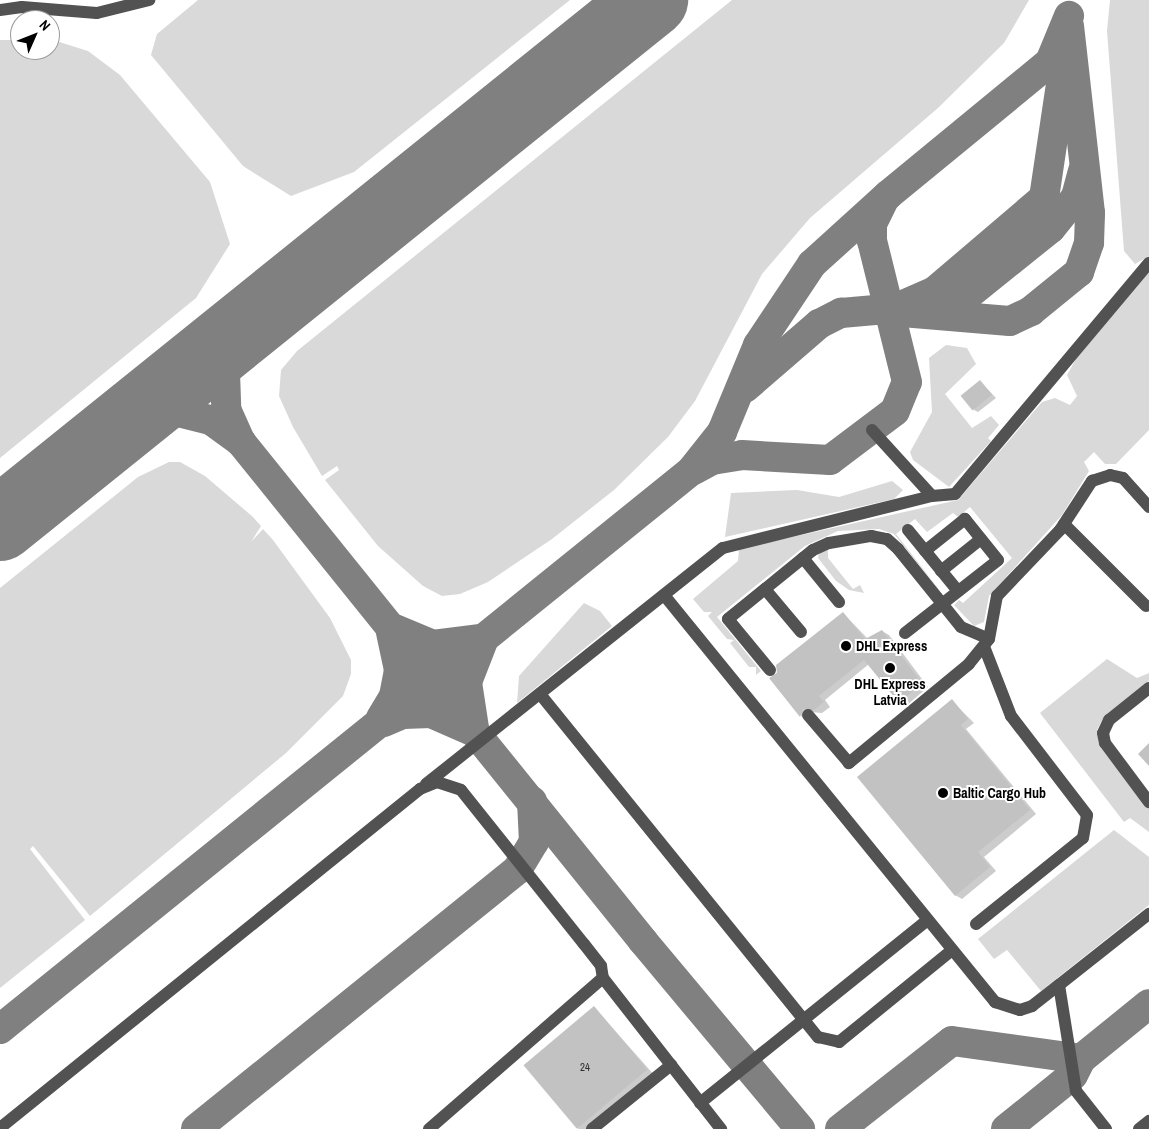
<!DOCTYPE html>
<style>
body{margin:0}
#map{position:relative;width:1149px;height:1129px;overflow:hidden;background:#fff;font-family:"Archivo Narrow",sans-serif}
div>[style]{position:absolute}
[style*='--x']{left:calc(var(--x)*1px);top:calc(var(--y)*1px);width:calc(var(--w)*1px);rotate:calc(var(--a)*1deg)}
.green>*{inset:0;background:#d9d9d9}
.shadow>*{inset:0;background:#0003}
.taxiway>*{height:30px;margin:-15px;padding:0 15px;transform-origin:15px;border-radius:15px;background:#808080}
.runway>*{height:74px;margin:-37px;padding:0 37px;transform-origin:37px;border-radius:37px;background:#808080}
.building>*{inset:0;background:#c2c2c2;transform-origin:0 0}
.minor>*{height:12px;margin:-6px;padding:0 6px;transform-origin:6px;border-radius:6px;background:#525252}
.dots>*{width:14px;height:14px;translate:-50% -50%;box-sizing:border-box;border:2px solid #fff;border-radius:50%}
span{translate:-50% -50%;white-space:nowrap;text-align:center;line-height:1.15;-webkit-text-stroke:4px #fff;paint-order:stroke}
.number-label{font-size:11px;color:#303030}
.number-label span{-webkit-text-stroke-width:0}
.poi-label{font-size:14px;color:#000;font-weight:700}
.left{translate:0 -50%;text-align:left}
.north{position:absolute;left:10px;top:10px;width:50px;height:50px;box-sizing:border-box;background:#fff;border:1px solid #999;border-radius:50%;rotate:46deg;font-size:14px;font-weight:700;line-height:20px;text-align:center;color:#000}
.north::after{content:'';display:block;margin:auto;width:18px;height:22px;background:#000;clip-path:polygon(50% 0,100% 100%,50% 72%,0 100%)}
</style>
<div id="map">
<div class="green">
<i style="clip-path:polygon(198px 0,570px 0,354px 172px,291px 196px,243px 166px,151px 55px,157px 34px)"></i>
<i style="clip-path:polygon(732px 0,1029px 0,1004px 43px,938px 108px,810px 218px,762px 274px,695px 401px,668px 437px,614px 490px,552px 539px,488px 582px,460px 594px,442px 596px,423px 586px,378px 546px,325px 480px,339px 470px,337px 466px,322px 476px,293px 427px,279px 396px,281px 370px,297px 351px)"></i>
<i style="clip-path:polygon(1110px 0,1149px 0,1149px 256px,1135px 264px,1124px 251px,1107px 31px)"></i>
<i style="clip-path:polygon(0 40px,20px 40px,20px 50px,50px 50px,53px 40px,88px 51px,120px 75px,210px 182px,230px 244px,196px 298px,0 458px)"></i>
<i style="clip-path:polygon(1149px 270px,1149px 430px,1116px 464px,1105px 464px,1094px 452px,1084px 462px,1089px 471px,1062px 515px,989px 596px,984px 622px,974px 626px,954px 605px,959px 600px,963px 603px,1012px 558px,970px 507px,958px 517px,953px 513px,927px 532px,915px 519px,896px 534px,941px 592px,894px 534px,879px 529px,838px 531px,805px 546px,717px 617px,761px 671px,756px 675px,756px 667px,749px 667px,730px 643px,734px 640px,727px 639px,708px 616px,712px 612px,704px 612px,693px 599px,738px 561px,739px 549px,958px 500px,1042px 402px,1055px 398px,1070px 405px,1077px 396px,1067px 375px,1076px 359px)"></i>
<i style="clip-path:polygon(946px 345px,967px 348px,976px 364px,945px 394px,972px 428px,991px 416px,999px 425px,988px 438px,991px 441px,949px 487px,913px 460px,910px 452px,932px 412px,929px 358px)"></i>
<i style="clip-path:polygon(169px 462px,180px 462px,205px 476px,253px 517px,261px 526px,251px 542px,263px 529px,273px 540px,330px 618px,351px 660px,351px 674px,343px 696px,286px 753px,90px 916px,33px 846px,30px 849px,85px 920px,0 988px,0 588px,138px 477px)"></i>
<i style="clip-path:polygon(892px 481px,903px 490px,894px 499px,725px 537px,731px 493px,797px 490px,839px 497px)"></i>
<i style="clip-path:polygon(828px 550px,828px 558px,853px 589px,860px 585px,864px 593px,849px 590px,836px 581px,818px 558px,819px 552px)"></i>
<i style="clip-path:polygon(584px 603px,600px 611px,612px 626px,517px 703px,519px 676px)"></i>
<i style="clip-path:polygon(1107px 659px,1137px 678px,1149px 673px,1149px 681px,1102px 720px,1097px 730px,1099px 744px,1149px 807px,1149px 832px,1130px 818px,1124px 822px,1040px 713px)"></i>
<i style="clip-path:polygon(1114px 830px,1149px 857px,1149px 905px,1041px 991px,1007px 950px,994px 959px,978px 939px)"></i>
</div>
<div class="shadow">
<i style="clip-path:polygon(980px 381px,996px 398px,978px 412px,974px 410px)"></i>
<i style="clip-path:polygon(843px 613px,868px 639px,882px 631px,889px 635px,928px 687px,906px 706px,869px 664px,825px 700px,830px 707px,822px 713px,810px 712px,807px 719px,801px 716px,771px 678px)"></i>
<i style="clip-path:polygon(952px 701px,974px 723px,966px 729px,1036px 814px,984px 857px,996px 871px,962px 899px,955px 895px)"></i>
<i style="clip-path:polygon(594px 1007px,655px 1076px,590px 1129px,578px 1129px)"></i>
</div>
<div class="taxiway">
<i style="--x:894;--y:309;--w:45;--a:-23.7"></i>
<i style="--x:935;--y:291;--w:143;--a:-40.5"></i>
<i style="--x:1044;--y:198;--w:122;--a:-81.5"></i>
<i style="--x:923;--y:310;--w:49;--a:-19.2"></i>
<i style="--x:969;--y:294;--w:105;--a:-38.8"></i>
<i style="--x:1051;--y:228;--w:40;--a:-51"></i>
<i style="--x:1076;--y:197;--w:27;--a:-75"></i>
<i style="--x:258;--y:317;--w:33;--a:131"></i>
<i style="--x:236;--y:342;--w:32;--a:110"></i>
<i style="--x:225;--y:372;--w:37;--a:88"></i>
<i style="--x:226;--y:409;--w:36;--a:66"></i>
<i style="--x:241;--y:442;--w:641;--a:51.14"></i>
<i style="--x:643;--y:941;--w:245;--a:50.1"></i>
<i style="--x:745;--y:388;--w:98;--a:-40.9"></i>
<i style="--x:819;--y:324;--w:25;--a:-27"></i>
<i style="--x:841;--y:313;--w:37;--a:-5"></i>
<i style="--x:878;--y:310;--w:132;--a:4.8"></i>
<i style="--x:1010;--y:321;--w:23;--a:-25"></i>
<i style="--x:1031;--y:311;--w:62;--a:-39.1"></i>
<i style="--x:1079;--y:272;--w:31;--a:-71"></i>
<i style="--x:1089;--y:243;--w:30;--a:-88"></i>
<i style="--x:1090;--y:213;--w:188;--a:-96.4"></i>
<i style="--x:117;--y:430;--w:38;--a:-25"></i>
<i style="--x:151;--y:414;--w:27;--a:-4"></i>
<i style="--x:178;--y:412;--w:34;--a:14"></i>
<i style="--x:211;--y:420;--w:37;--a:36"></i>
<i style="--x:694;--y:470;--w:21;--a:-29"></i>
<i style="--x:712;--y:460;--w:30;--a:-9"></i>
<i style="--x:742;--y:455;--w:88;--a:3.3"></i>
<i style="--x:830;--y:460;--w:81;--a:-37"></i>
<i style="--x:895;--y:411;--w:31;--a:-68"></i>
<i style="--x:907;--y:382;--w:145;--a:-103.9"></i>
<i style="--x:872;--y:241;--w:17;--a:-90"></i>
<i style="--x:872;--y:224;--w:28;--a:-64"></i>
<i style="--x:395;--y:629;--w:41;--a:22.8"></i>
<i style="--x:433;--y:645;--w:46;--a:-7.4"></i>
<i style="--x:381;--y:718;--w:26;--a:-59"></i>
<i style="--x:394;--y:696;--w:26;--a:-79"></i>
<i style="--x:399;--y:670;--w:39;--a:-102"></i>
<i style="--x:384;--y:722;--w:21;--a:-23"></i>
<i style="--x:403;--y:714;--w:28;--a:-2"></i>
<i style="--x:431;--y:713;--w:43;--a:23.6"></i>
<i style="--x:474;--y:728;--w:47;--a:-98.7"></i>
<i style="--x:467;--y:682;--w:44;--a:-68.7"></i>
<i style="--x:0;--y:1029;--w:888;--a:-38.92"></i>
<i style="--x:691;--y:471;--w:50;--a:-51.5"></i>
<i style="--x:722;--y:432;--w:94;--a:-67.5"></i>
<i style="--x:758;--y:345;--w:97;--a:-56.3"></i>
<i style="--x:812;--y:264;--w:103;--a:-42.2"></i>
<i style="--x:888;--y:195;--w:210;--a:-39.4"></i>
<i style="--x:1050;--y:62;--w:50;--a:-67.6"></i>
<i style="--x:196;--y:1129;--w:412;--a:-38.9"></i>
<i style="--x:517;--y:870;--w:33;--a:-59"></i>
<i style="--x:534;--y:842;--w:41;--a:-92.8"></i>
<i style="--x:840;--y:1129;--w:142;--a:-38.2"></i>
<i style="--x:952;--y:1041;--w:130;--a:7.9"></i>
<i style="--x:1081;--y:1059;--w:87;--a:-39"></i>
<i style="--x:1006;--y:1129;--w:86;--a:-38.9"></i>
<i style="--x:1073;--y:1075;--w:18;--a:-63"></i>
</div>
<div class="runway">
<i style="--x:0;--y:524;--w:836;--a:-38.83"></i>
</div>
<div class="building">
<i style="left:980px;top:380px;width:19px;height:25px;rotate:51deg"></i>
<i style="clip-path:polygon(843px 612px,865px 639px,882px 630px,922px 683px,899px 703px,864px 660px,819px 696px,824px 702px,814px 710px,803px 709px,800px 717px,769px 678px,777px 673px,776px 665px)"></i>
<i style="clip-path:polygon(952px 699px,968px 719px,961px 725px,1030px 810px,978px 852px,990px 867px,955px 896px,857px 777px)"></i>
<i style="clip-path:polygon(1149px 743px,1149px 766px,1138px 754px)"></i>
<i style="left:594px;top:1006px;width:83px;height:92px;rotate:50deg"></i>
</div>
<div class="minor">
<i style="--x:0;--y:10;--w:22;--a:-8"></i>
<i style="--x:22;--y:7;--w:75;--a:4.6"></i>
<i style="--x:97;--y:13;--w:54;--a:-14"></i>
<i style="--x:872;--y:430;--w:89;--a:47.7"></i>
<i style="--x:932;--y:496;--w:23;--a:-5"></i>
<i style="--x:955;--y:494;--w:302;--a:-50"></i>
<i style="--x:1064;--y:524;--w:116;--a:45"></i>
<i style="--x:908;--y:530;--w:79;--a:50.7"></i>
<i style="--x:803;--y:558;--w:57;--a:50.7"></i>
<i style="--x:941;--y:571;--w:51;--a:-38.7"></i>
<i style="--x:765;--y:589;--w:56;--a:50.1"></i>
<i style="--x:664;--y:595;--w:525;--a:50.88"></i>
<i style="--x:995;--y:1002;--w:26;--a:18"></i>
<i style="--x:1020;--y:1010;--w:13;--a:-18"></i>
<i style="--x:1032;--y:1006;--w:34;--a:-38"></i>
<i style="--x:905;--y:633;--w:118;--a:-38.1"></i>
<i style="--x:998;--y:560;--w:53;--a:-128.8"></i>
<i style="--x:965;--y:519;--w:51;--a:141.3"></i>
<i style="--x:989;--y:639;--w:44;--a:-79.5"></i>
<i style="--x:997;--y:596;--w:91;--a:-46.3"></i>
<i style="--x:1060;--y:530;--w:59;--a:-56.9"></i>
<i style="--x:1092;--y:481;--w:19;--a:-18"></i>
<i style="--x:1110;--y:475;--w:13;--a:13"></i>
<i style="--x:1123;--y:478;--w:39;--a:48"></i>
<i style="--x:770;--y:670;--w:66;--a:-129.5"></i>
<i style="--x:728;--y:619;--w:109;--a:-39.1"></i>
<i style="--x:813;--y:550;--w:17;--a:-24"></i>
<i style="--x:829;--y:543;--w:43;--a:-9.5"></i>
<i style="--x:871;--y:536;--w:16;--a:11"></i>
<i style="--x:887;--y:539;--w:15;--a:42"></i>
<i style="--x:898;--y:549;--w:100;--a:51.1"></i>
<i style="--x:961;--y:627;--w:30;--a:23"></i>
<i style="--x:989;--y:639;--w:32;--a:129"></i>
<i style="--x:969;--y:664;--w:156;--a:140.5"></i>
<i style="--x:849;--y:763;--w:63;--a:-130.5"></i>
<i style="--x:1149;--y:688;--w:51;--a:141.3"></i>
<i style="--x:1109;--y:720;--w:14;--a:115"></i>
<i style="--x:1103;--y:733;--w:10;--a:79"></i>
<i style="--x:1105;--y:743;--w:74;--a:53.3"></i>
<i style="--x:540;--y:694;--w:442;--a:51"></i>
<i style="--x:818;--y:1037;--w:22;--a:13"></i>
<i style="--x:839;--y:1042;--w:144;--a:-39.1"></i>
<i style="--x:426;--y:784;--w:379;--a:-38.5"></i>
<i style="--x:723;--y:548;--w:215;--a:-14"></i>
<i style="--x:976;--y:924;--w:137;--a:-38.8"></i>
<i style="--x:1083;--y:838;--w:23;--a:-80"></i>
<i style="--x:1087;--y:815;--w:125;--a:-127.5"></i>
<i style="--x:1011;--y:716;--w:72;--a:-111.2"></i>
<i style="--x:700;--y:1103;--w:290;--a:-38.8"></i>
<i style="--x:0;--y:1128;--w:540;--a:-38.91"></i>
<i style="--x:420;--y:789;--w:18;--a:-22"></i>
<i style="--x:437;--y:782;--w:25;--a:18"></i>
<i style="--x:461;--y:790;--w:197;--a:51.4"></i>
<i style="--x:584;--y:944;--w:28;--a:52"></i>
<i style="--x:601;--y:966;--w:12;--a:81"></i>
<i style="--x:603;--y:978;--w:192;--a:52"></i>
<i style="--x:429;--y:1129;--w:230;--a:-41"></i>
<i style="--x:592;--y:1129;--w:102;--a:-39"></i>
<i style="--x:1106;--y:1129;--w:48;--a:-128.3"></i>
<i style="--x:1076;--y:1091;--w:107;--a:-99.1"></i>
<i style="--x:1059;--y:985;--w:115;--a:-38.3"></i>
<i style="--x:1139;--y:1129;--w:13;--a:-39"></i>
</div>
<div class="dots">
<i style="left:846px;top:646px;background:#000"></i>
<i style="left:890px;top:668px;background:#000"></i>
<i style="left:943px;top:793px;background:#000"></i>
</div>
<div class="number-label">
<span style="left:585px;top:1067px">24</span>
</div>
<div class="poi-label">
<span class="left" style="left:856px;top:646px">DHL Express</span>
<span style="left:890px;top:692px">DHL Express<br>Latvia</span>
<span class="left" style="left:953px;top:793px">Baltic Cargo Hub</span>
</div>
<div class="north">N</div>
</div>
